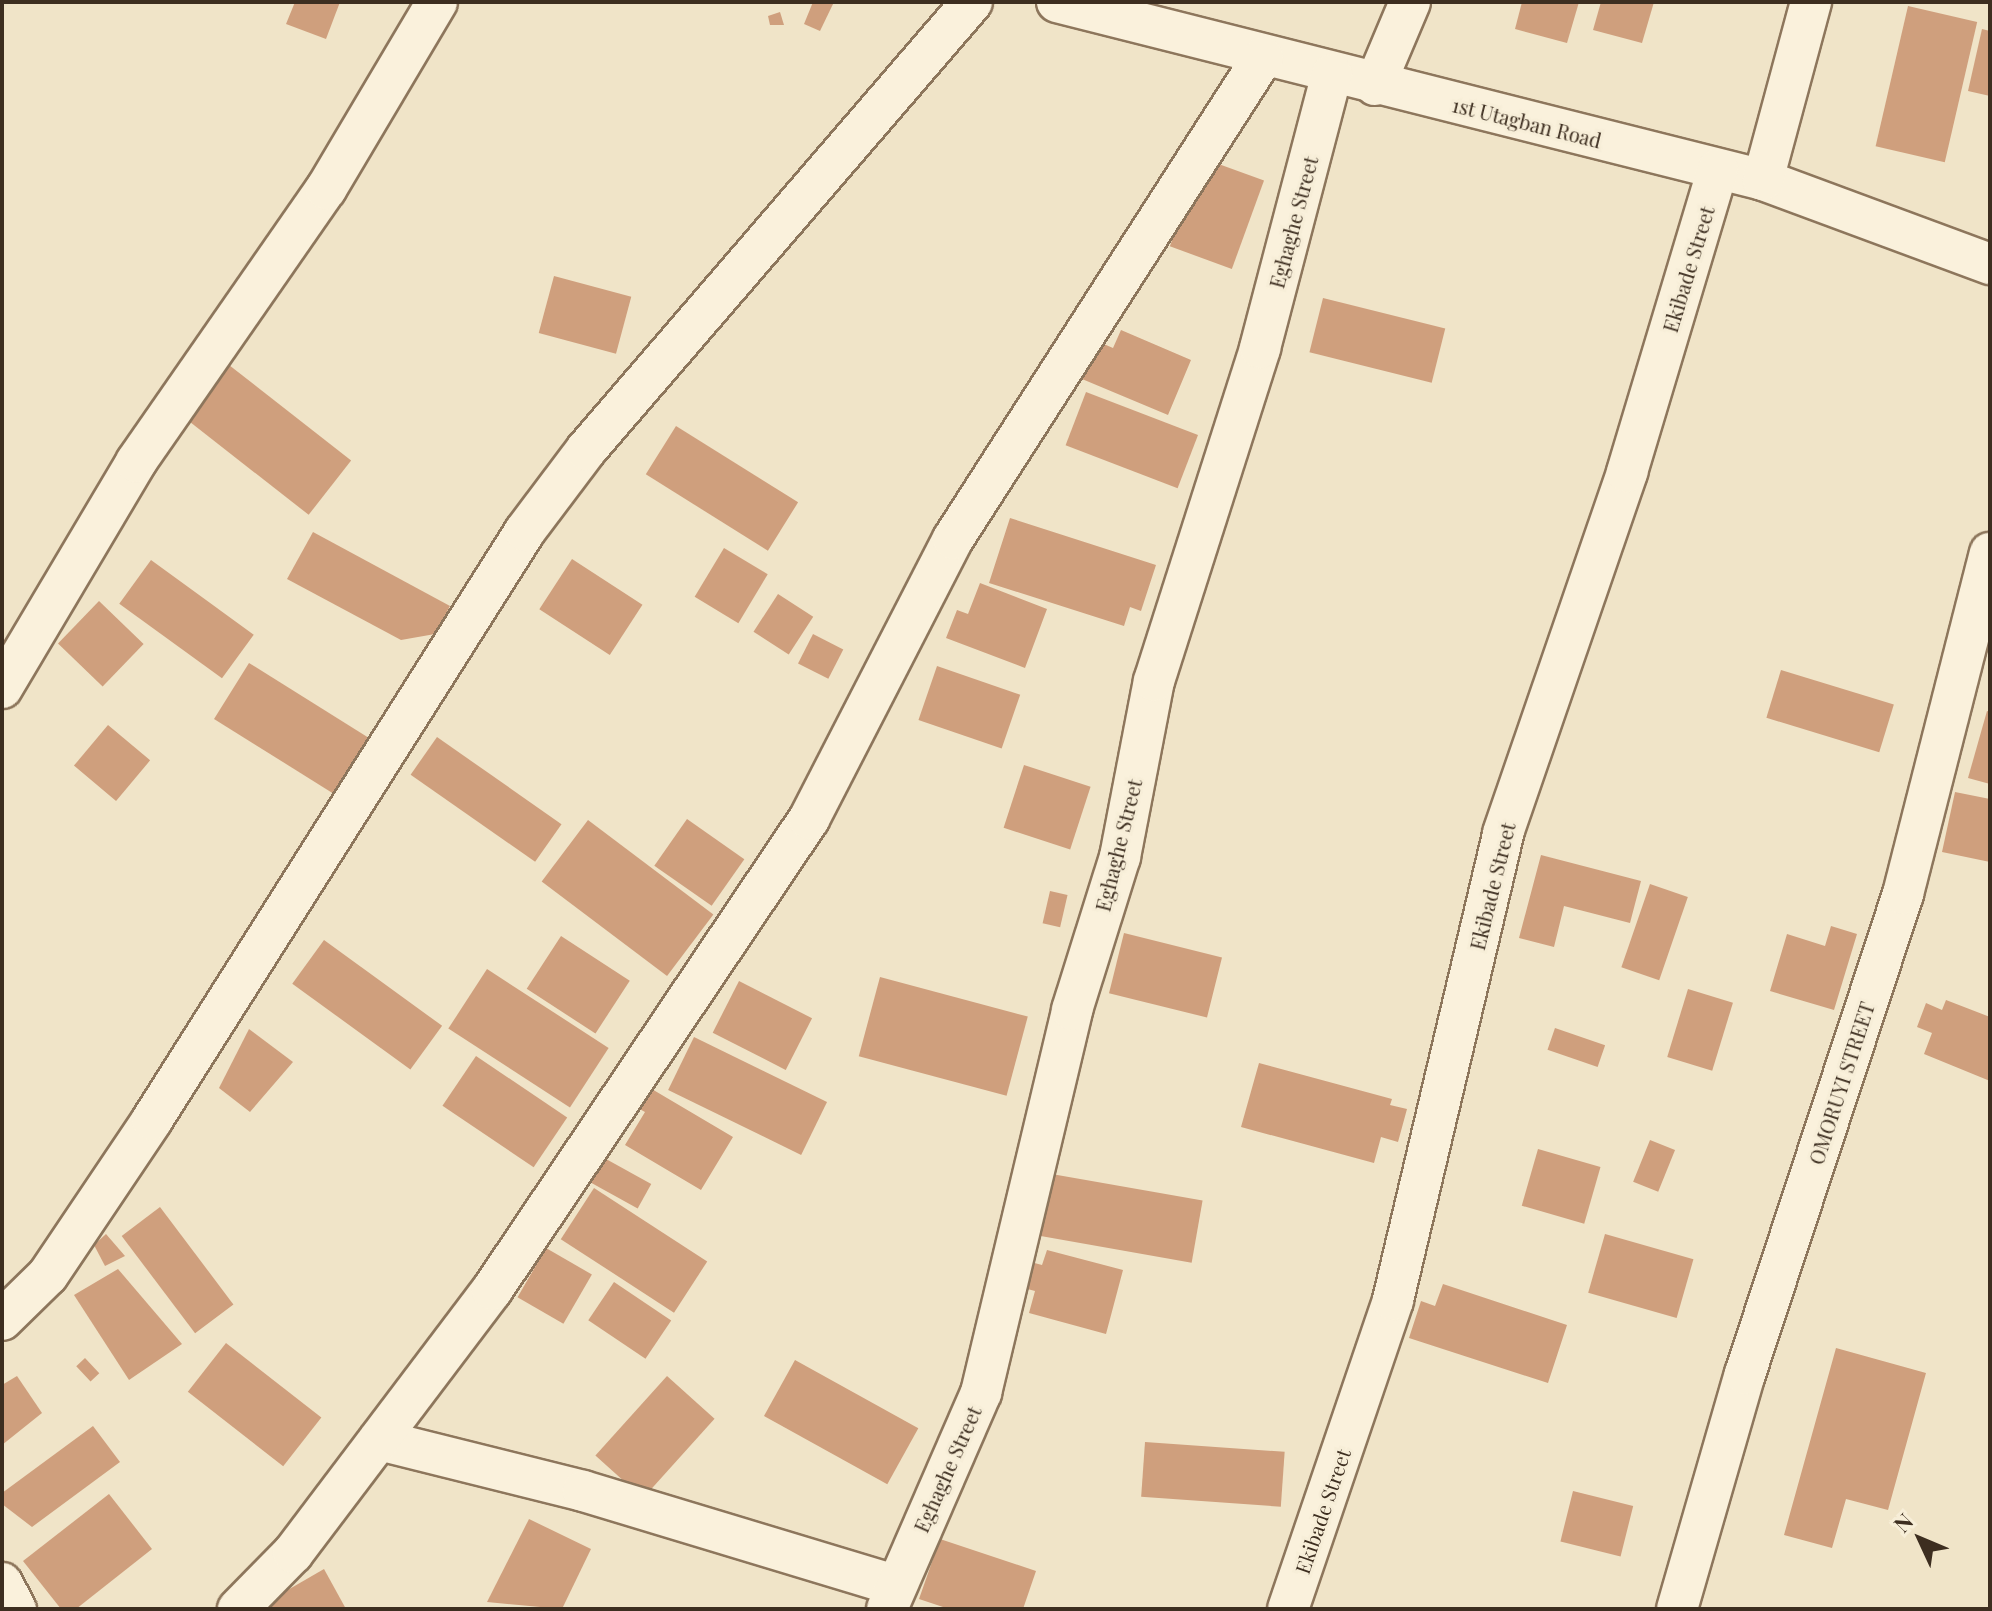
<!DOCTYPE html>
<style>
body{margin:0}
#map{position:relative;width:1992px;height:1611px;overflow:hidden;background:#f0e4c8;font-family:"Playfair Display",serif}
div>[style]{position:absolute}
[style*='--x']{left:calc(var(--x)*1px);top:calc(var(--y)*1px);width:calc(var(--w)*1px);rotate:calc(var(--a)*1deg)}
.building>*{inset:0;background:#cf9f7d;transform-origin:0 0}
.roads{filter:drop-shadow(2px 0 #8d765c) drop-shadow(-2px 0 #8d765c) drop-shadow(0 2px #8d765c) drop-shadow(0 -2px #8d765c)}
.street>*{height:40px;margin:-20px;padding:0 20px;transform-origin:20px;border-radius:20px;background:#faf1dc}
span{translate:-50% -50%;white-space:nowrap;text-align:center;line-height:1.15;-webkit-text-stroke:6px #f7eed8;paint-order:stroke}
.street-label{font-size:20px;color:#3d2e20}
.frame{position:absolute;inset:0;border:4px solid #3d2e20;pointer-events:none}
.north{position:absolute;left:1880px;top:1499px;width:80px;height:80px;-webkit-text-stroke:6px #f7eed8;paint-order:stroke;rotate:314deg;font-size:22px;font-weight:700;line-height:32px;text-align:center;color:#3d2e20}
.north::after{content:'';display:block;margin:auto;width:28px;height:36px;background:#3d2e20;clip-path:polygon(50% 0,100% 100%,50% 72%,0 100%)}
</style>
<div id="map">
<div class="building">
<i style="clip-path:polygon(295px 2px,340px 2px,326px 39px,286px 24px)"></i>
<i style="clip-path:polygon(813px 2px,834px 2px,820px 31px,804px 24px)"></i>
<i style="clip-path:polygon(1522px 2px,1579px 2px,1567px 43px,1515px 29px)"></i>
<i style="clip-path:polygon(1601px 2px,1654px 2px,1642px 43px,1593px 30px)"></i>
<i style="left:1908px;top:6px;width:71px;height:144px;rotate:13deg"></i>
<i style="clip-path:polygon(780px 12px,784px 25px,770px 25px,768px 16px)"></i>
<i style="clip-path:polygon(1982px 29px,1990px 31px,1990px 96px,1968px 91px)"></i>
<i style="left:1202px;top:158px;width:66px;height:94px;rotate:20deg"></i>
<i style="left:554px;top:276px;width:80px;height:59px;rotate:15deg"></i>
<i style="left:1323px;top:298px;width:126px;height:56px;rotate:14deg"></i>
<i style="clip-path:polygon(1121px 330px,1191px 360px,1168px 415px,1082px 379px,1099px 342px,1113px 348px)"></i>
<i style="left:229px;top:365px;width:155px;height:69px;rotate:38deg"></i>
<i style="left:1086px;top:392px;width:120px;height:57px;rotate:21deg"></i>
<i style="left:676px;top:426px;width:144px;height:57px;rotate:32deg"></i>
<i style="clip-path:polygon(1010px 518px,1156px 565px,1141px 611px,1130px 607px,1124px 626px,989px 583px)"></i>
<i style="clip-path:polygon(313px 532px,450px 606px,435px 634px,401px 640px,287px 579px)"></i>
<i style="left:724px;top:548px;width:51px;height:57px;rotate:31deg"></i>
<i style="left:572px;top:559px;width:84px;height:60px;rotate:33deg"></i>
<i style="left:151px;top:560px;width:127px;height:54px;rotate:36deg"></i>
<i style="clip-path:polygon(980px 583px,1047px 609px,1025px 668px,946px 638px,957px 610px,968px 614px)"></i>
<i style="left:778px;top:594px;width:42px;height:45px;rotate:33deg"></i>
<i style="left:99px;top:601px;width:62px;height:59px;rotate:44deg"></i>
<i style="left:813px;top:634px;width:34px;height:33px;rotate:27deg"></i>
<i style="left:249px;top:663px;width:141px;height:66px;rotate:32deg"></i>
<i style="left:937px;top:666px;width:88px;height:57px;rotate:19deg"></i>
<i style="left:1781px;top:670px;width:118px;height:50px;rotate:17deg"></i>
<i style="clip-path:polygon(1987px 711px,1990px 712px,1990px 784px,1968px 778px)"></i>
<i style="left:108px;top:725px;width:55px;height:53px;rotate:40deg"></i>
<i style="left:437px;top:737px;width:152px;height:46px;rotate:35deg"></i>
<i style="left:1024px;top:765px;width:70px;height:66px;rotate:18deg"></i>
<i style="clip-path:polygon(1955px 792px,1990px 799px,1990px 862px,1942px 852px)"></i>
<i style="left:687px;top:819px;width:70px;height:57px;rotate:35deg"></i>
<i style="left:588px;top:820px;width:157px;height:77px;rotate:37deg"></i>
<i style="clip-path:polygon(1541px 855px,1641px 881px,1630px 923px,1564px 906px,1554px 947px,1519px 938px)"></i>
<i style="left:1650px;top:884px;width:40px;height:88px;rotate:19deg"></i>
<i style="left:1050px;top:891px;width:18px;height:33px;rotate:13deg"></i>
<i style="clip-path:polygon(1831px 926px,1857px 934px,1834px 1010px,1770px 991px,1787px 934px,1825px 946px)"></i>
<i style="left:1124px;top:933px;width:101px;height:62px;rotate:14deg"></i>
<i style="left:561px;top:936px;width:82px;height:63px;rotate:33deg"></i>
<i style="left:324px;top:940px;width:146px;height:54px;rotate:36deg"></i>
<i style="left:487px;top:969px;width:145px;height:71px;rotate:33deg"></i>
<i style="left:880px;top:977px;width:153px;height:82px;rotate:15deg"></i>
<i style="left:739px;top:981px;width:82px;height:58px;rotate:27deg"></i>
<i style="left:1688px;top:989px;width:47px;height:71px;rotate:17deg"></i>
<i style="clip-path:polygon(1946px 1000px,1990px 1017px,1990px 1081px,1924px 1054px,1932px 1033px,1917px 1027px,1926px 1003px,1942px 1010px)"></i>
<i style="left:1555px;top:1028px;width:53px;height:23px;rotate:19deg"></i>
<i style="clip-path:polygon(249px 1029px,293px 1062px,250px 1112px,219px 1088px)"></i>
<i style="left:694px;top:1037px;width:148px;height:59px;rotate:26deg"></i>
<i style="left:476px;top:1056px;width:110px;height:60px;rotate:34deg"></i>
<i style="clip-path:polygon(1259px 1063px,1392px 1099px,1390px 1105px,1407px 1109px,1398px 1142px,1381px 1137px,1374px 1163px,1241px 1127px)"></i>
<i style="clip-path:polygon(645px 1085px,733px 1137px,701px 1190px,625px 1145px,645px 1112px,632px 1105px)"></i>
<i style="left:1650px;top:1140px;width:27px;height:45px;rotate:22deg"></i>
<i style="left:1538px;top:1149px;width:65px;height:59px;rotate:16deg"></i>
<i style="left:597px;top:1154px;width:62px;height:28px;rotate:29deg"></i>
<i style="left:1046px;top:1173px;width:159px;height:63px;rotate:10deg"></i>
<i style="left:594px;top:1188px;width:135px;height:61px;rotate:33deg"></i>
<i style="left:160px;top:1207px;width:122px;height:48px;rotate:53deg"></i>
<i style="clip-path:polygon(106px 1234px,125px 1256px,105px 1266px,94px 1245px)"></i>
<i style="left:1605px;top:1234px;width:92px;height:61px;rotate:16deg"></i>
<i style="left:546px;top:1248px;width:53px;height:57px;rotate:30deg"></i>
<i style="clip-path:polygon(1047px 1250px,1123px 1270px,1106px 1334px,1029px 1313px,1035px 1291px,1020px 1287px,1027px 1261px,1042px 1265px)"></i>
<i style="clip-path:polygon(118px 1269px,182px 1344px,129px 1380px,74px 1295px)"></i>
<i style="left:614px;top:1282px;width:69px;height:46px;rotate:34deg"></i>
<i style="clip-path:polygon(1443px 1284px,1567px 1325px,1548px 1383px,1409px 1338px,1421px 1301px,1435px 1306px)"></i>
<i style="left:226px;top:1343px;width:121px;height:62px;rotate:38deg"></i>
<i style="clip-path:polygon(1836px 1348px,1926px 1373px,1888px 1510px,1846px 1499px,1832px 1548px,1784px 1535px)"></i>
<i style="left:85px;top:1358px;width:21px;height:12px;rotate:47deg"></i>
<i style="left:795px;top:1360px;width:141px;height:64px;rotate:29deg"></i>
<i style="clip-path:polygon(17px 1376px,42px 1413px,2px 1445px,2px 1385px)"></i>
<i style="left:667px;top:1376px;width:64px;height:107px;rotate:42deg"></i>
<i style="clip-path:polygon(93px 1426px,120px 1462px,32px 1527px,2px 1504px,2px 1493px)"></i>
<i style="left:1145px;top:1442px;width:140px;height:55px;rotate:4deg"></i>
<i style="left:1573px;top:1491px;width:62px;height:52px;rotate:14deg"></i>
<i style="clip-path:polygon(109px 1494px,152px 1549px,76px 1609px,61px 1609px,23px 1561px)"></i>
<i style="clip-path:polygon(529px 1519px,591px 1549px,562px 1609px,487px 1602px)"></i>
<i style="clip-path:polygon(940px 1539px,1036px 1571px,1023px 1609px,949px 1609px,919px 1599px)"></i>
<i style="clip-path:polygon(324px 1569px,346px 1609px,262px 1609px,260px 1606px)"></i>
</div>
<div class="roads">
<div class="street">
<i style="--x:1057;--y:2;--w:728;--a:14.15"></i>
<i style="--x:1763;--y:180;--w:242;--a:20.3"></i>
<i style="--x:1375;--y:85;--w:90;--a:-67.1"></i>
<i style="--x:1763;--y:180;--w:184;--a:-74.9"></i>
<i style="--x:2;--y:688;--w:263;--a:-59.3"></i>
<i style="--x:136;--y:462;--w:333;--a:-55.2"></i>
<i style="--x:326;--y:189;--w:217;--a:-59.3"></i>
<i style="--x:2;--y:1320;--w:64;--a:-44.4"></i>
<i style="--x:48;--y:1275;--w:187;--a:-56.1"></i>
<i style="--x:152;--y:1120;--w:697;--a:-57.65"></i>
<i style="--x:525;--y:531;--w:101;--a:-53"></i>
<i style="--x:586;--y:450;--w:591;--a:-49.25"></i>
<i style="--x:379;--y:1440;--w:210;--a:14"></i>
<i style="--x:583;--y:1491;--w:323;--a:16.8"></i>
<i style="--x:2;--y:1583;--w:30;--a:62"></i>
<i style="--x:238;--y:1609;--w:78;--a:-45.5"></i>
<i style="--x:293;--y:1553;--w:330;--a:-52.9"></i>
<i style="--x:492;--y:1290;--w:568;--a:-56.06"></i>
<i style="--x:809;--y:819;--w:315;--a:-62.8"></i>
<i style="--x:953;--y:539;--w:573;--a:-57.25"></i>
<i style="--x:887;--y:1609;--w:236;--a:-66.5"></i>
<i style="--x:981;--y:1393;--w:394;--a:-76.6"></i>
<i style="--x:1072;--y:1010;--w:160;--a:-72.6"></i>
<i style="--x:1120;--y:857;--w:179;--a:-79.1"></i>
<i style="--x:1154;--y:681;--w:349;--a:-72.3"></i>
<i style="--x:1260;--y:348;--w:283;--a:-75.3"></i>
<i style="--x:1288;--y:1609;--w:326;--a:-71.2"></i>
<i style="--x:1393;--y:1300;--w:480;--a:-76.7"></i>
<i style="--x:1503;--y:833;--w:382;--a:-71"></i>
<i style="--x:1627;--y:472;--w:316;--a:-73.3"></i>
<i style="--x:1677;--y:1609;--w:245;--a:-73.9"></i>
<i style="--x:1745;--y:1374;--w:505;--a:-71.78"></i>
<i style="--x:1903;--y:894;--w:352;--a:-75.7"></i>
</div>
</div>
<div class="street-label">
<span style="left:1527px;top:122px;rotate:14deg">1st Utagban Road</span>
<span style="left:1293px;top:222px;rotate:-75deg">Eghaghe Street</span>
<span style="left:1688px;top:269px;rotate:-73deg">Ekibade Street</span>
<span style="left:1118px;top:845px;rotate:-76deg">Eghaghe Street</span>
<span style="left:1492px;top:886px;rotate:-76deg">Ekibade Street</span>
<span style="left:1841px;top:1083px;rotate:-72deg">OMORUYI STREET</span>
<span style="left:947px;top:1469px;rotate:-66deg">Eghaghe Street</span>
<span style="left:1322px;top:1511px;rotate:-71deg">Ekibade Street</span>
</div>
<div class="frame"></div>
<div class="north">N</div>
</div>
